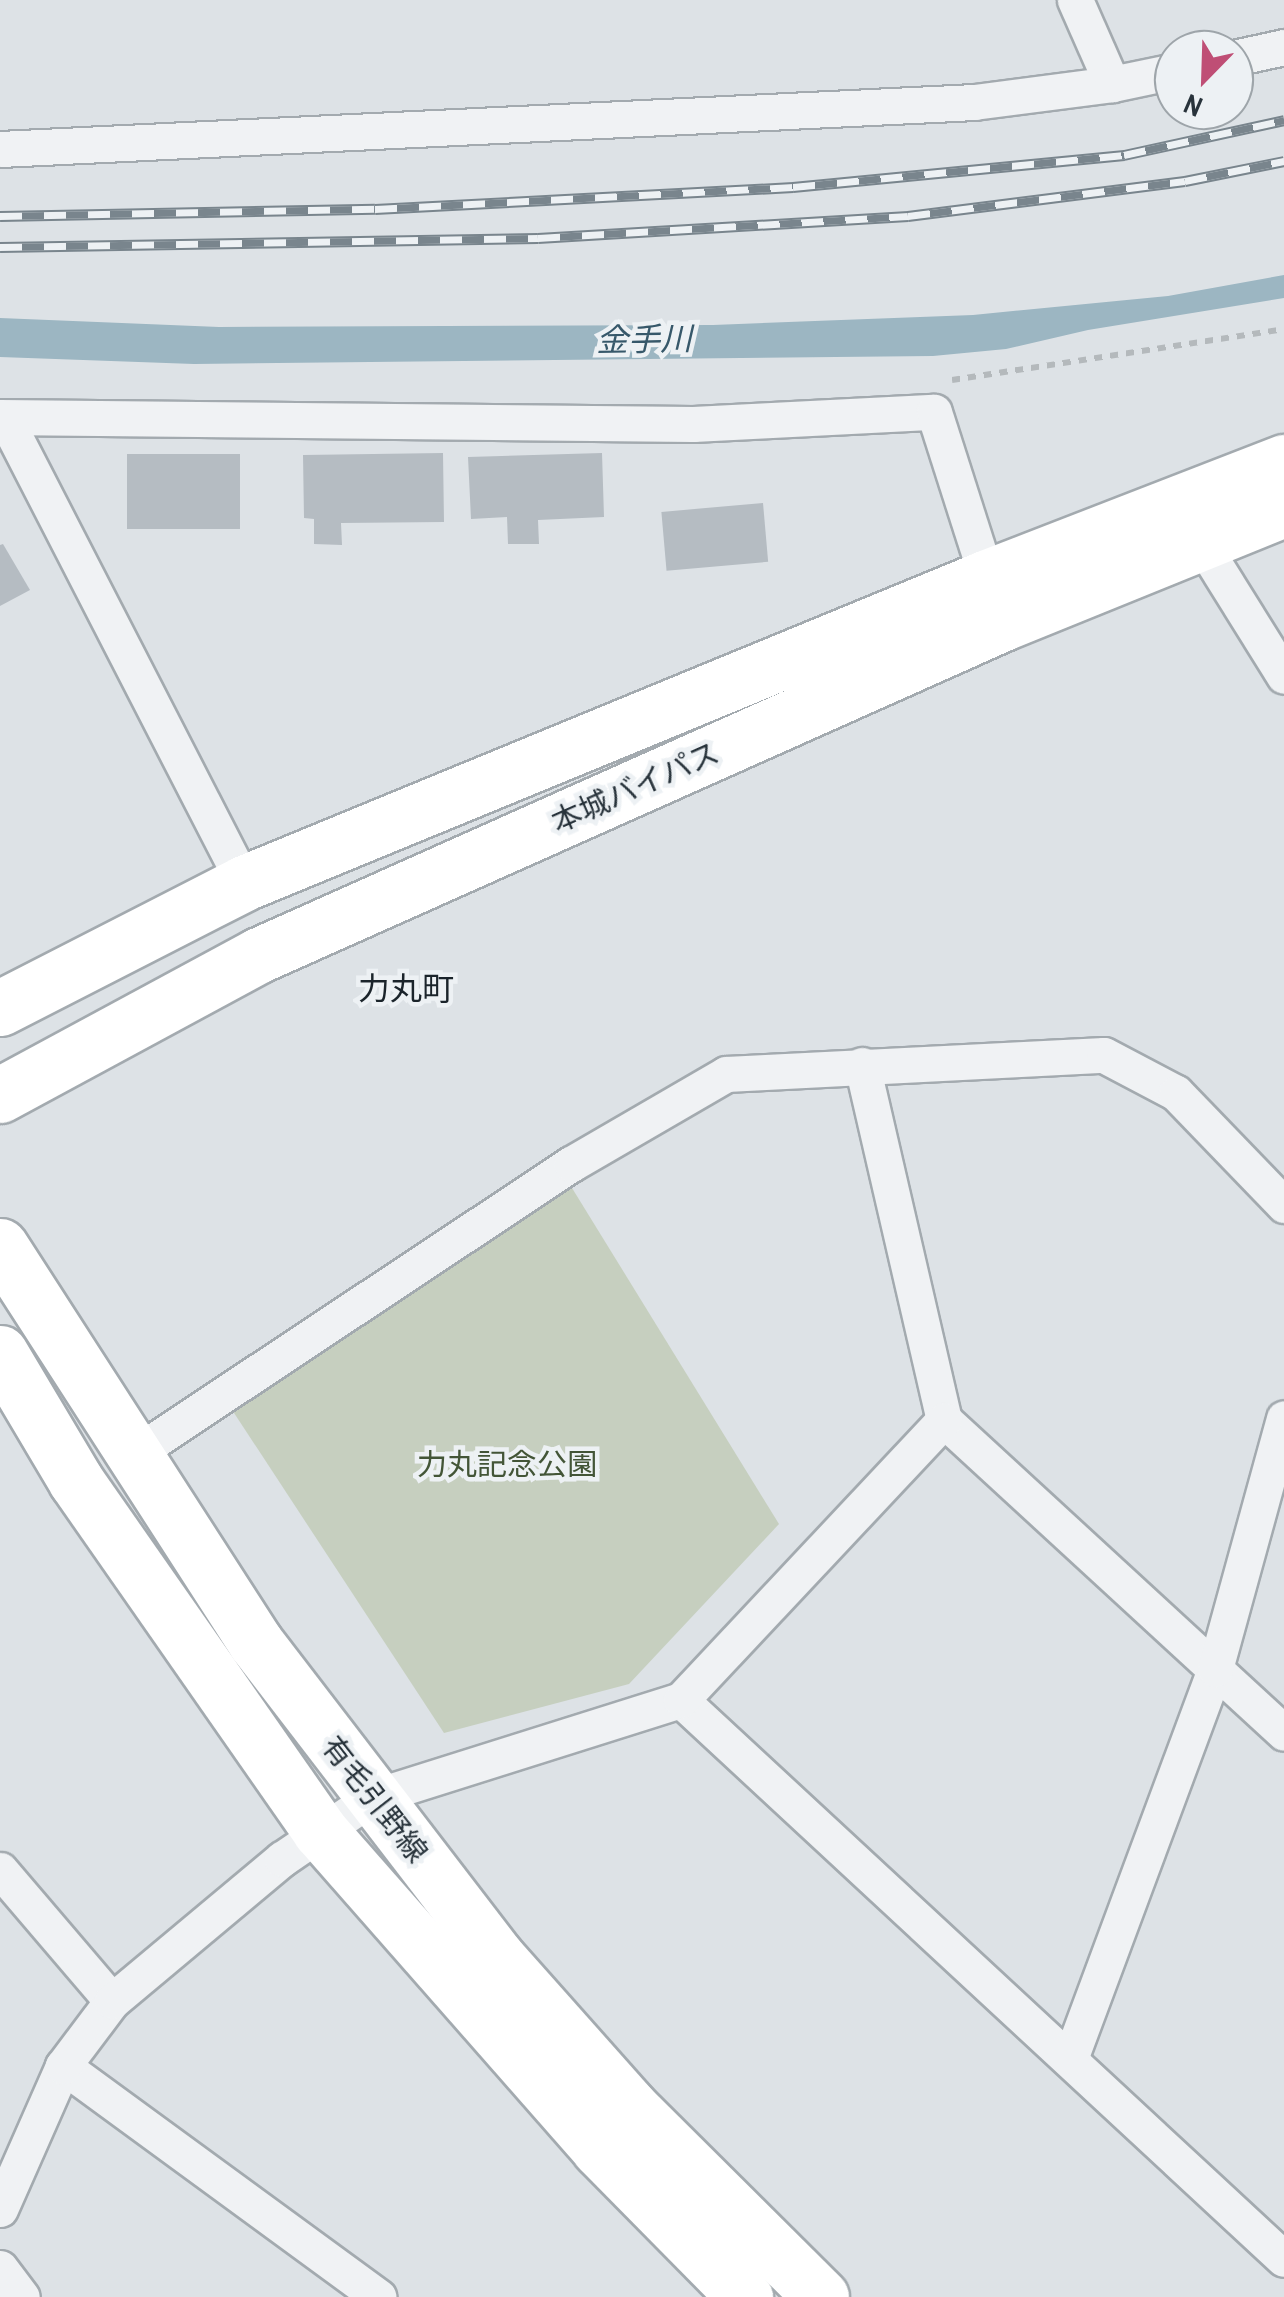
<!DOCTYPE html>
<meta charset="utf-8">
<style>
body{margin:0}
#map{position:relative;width:1284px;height:2297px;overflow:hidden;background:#dde2e6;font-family:"Archivo Narrow","Noto Sans JP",sans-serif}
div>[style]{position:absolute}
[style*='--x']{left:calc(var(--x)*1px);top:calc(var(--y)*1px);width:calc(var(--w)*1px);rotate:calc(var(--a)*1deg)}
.green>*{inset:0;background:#c6cfbf}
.water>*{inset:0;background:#9cb6c2}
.building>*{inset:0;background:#b5bcc2;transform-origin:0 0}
.path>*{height:6px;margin-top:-3px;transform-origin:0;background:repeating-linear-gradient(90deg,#b4b9bc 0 8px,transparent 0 16px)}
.roads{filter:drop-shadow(2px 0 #a3aaaf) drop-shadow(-2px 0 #a3aaaf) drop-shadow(0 2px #a3aaaf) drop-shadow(0 -2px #a3aaaf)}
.minor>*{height:35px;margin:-17.5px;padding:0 17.5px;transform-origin:17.5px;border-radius:17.5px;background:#f0f2f4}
.primary>*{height:55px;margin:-27.5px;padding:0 27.5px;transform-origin:27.5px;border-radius:27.5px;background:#fff}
.trunk>*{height:55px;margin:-27.5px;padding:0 27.5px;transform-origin:27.5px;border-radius:27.5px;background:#fff}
.rail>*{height:11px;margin-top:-5.5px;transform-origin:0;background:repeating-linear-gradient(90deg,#edf1f4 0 22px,#79858d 0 44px);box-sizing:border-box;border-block:2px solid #79858d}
span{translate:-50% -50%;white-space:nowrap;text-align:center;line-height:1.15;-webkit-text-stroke:9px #edf1f4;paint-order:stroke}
.street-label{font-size:30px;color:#28333b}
.park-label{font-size:30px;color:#435537}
.water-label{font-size:32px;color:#37586a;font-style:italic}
.neighbourhood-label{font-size:32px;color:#1b242b}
.north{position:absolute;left:1154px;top:30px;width:100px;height:100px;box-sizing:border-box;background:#edf1f4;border:2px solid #9ea5aa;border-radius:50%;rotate:203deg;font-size:28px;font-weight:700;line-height:40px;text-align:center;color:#28333b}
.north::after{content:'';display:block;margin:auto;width:35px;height:45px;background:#bf4e75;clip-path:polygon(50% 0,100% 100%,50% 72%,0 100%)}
</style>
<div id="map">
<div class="green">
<i style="clip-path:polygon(572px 1188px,779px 1524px,629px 1684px,444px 1733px,219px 1390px)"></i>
</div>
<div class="water">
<i style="clip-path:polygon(1284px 275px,1284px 298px,1088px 330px,1006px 349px,933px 356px,194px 364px,0 357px,0 318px,219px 327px,713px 325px,973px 315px,1168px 296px)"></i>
</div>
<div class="building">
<i style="clip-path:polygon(443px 453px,444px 522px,341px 523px,342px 545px,314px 544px,314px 519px,304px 518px,303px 455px)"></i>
<i style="clip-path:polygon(602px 453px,604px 517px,538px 520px,539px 544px,508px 544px,507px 517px,471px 519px,468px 457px)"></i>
<i style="left:127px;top:454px;width:113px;height:75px"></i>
<i style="left:763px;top:503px;width:59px;height:102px;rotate:85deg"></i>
<i style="clip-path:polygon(3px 544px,30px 590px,0 606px,0 545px)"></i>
</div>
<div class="path">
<i style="--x:952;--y:380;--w:336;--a:-8.7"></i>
</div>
<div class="roads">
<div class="minor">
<i style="--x:1075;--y:0;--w:92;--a:66.2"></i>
<i style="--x:1234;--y:58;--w:51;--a:-12.4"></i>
<i style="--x:0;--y:149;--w:975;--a:-2.76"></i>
<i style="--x:974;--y:102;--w:139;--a:-7.4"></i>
<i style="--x:1112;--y:84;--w:63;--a:-11.8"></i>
<i style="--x:0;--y:417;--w:693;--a:0.58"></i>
<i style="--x:693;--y:424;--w:241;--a:-2.9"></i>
<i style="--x:934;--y:412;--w:194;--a:72.3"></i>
<i style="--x:5;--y:418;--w:523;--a:62.8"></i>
<i style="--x:1192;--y:528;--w:174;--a:58.1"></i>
<i style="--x:862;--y:1065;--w:364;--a:77"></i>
<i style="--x:944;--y:1420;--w:462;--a:42.6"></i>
<i style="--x:134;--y:1454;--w:524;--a:-33.57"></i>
<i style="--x:571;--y:1164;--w:179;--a:-30.1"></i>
<i style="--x:726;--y:1074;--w:378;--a:-2.9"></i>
<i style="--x:1104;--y:1055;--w:81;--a:27.8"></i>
<i style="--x:1176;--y:1093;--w:156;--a:46"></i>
<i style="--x:681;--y:1700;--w:822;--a:42.83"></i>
<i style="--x:0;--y:1870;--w:172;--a:49.5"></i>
<i style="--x:1070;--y:2059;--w:416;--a:-69.6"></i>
<i style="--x:1215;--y:1669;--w:260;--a:-74.6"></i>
<i style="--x:63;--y:2066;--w:391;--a:36.2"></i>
<i style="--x:0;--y:2209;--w:156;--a:-66.2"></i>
<i style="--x:63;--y:2066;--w:81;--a:-53"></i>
<i style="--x:112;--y:2001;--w:222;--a:-39.9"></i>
<i style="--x:282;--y:1859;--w:110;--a:-34.3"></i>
<i style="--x:373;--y:1797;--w:323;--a:-17.5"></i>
<i style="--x:681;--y:1700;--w:384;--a:-46.8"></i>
<i style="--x:0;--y:2268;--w:36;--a:53"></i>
</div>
<div class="primary">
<i style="--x:0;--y:1246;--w:472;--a:57.2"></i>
<i style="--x:256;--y:1643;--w:396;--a:52.5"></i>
<i style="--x:497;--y:1957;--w:200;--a:48.4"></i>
<i style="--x:630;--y:2107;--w:269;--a:44.8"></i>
<i style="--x:0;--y:1353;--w:149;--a:59.3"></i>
<i style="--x:76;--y:1481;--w:427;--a:55.1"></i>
<i style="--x:320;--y:1831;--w:423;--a:48.7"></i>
<i style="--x:599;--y:2149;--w:208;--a:45.4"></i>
</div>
<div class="trunk">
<i style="--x:0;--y:1008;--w:274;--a:-27.1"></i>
<i style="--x:244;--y:883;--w:801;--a:-22.37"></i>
<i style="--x:985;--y:578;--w:321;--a:-21.2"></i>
<i style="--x:0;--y:1095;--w:294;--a:-28.4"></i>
<i style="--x:259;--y:955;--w:815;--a:-24.05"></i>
<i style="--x:1003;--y:623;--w:303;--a:-22.1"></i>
</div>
</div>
<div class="rail">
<i style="--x:0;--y:216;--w:375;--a:-1.1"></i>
<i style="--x:375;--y:209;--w:419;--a:-3"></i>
<i style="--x:793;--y:187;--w:333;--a:-5.5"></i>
<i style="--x:1124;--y:155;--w:164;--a:-12.3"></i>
<i style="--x:0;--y:247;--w:538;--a:-0.96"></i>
<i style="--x:538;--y:238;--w:371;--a:-3.4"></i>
<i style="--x:908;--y:216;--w:279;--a:-7.2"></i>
<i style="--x:1185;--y:181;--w:101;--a:-11.4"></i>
</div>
<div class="street-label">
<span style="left:635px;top:787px;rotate:-24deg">本城バイパス</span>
<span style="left:375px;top:1799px;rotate:52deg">有毛引野線</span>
</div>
<div class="park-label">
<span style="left:507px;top:1464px">力丸記念公園</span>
</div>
<div class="water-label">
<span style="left:644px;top:340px;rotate:-1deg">金手川</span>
</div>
<div class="neighbourhood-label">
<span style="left:406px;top:989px">力丸町</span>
</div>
<div class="north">N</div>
</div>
